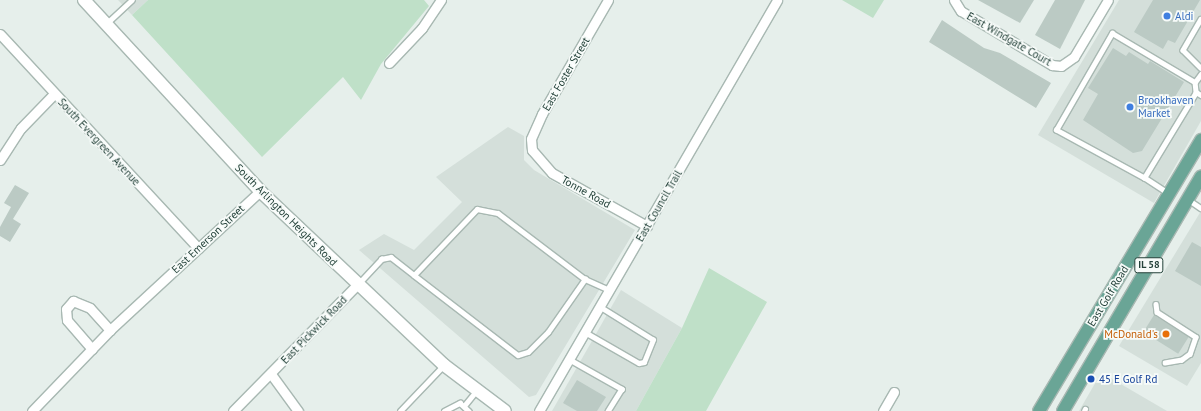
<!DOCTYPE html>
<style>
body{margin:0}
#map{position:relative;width:1201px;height:411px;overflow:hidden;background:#e6efeb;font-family:"PT Sans",sans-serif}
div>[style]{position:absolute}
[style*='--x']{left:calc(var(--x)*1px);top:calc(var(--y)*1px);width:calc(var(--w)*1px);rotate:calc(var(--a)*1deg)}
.built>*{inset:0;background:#d4dfda}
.green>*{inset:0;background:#bfe0c8}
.building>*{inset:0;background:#bbcac4;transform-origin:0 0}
.roads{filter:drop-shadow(1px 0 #a8b8b2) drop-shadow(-1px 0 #a8b8b2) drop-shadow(0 1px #a8b8b2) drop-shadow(0 -1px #a8b8b2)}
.lane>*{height:4.5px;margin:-2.25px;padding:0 2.25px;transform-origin:2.25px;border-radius:2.25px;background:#fff}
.street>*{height:9px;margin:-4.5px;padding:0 4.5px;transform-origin:4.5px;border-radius:4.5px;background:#fff}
.secondary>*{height:12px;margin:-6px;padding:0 6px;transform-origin:6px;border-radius:6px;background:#fff}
.primary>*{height:12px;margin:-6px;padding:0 6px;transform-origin:6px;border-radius:6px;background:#6aa596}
.dots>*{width:11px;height:11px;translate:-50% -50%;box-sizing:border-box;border:2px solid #f7fbf9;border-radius:50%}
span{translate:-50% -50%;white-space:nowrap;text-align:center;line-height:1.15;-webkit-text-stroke:3.5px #f7fbf9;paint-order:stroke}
.shield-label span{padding:1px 3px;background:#f7fbf9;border:1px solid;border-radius:3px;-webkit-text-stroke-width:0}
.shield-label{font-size:10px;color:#24423a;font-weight:700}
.shop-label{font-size:11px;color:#366cbe}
.left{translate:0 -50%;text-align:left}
.street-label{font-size:11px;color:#24423a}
.food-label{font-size:11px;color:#c56008}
.right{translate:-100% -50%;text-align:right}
.transit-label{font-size:11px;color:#164399}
</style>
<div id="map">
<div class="built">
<i style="clip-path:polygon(118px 0,148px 0,132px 15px)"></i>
<i style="clip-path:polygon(1119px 0,1201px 0,1201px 121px,1154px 203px,1038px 135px)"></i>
<i style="clip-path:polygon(508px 127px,524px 136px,524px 160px,534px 170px,635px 230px,536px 395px,529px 397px,359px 250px,384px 234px,414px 250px,462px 202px,436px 177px)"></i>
<i style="clip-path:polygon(1201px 211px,1201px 363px,1187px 386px,1119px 346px)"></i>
<i style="clip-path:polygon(621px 290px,682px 328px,636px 411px,552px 411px)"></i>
<i style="clip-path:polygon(1107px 376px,1167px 411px,1079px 411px,1097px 380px)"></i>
</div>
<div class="green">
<i style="clip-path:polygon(148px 0,424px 0,429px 6px,381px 64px,361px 100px,343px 77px,262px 157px,132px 15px)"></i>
<i style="clip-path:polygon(842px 0,884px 0,873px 18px)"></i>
<i style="clip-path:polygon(709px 268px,767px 302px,706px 411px,636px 411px,682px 328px)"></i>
</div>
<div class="building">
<i style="clip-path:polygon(978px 0,1034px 0,1020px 23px)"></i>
<i style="clip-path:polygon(1055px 0,1085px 0,1060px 49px,1035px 35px)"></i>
<i style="clip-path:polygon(1153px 0,1200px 0,1175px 43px,1168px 40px,1163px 49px,1134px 32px)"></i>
<i style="clip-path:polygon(942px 20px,984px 48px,1000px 53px,1051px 83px,1036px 108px,929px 42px)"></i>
<i style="clip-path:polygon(1113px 48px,1126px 56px,1129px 52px,1148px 64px,1150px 61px,1184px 82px,1142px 151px,1133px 153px,1083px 120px,1098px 94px,1088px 88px)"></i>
<i style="clip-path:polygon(15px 185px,29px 193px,13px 219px,21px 224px,10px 242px,0 236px,0 227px,11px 207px,4px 203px)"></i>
<i style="clip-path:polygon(1192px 242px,1201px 247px,1201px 286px,1175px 271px)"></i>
<i style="left:1154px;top:315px;width:41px;height:20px;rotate:32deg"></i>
<i style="clip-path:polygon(577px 380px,606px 397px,597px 411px,577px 411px,563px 403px)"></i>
</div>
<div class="roads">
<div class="lane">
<i style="--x:1201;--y:19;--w:36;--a:120"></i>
<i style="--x:1183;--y:50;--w:25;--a:45"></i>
<i style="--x:106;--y:24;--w:35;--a:-43"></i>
<i style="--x:1195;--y:82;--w:10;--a:-53"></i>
<i style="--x:1144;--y:178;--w:100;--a:-151.4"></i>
<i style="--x:1056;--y:130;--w:112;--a:-60"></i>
<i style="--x:1112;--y:33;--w:96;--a:30.6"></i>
<i style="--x:1195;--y:82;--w:10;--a:84"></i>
<i style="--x:1169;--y:194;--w:30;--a:-147"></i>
<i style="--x:1144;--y:178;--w:100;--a:-58.8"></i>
<i style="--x:1196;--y:92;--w:6;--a:31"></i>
<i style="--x:1189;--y:200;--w:14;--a:34"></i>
<i style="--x:414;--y:275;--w:131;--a:37.6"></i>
<i style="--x:518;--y:355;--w:10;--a:-17"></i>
<i style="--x:528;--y:352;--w:28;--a:-45"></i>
<i style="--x:548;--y:332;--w:65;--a:-55.1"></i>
<i style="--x:359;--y:283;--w:33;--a:-47"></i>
<i style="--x:381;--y:259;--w:10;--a:-11"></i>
<i style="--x:391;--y:257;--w:29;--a:38"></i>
<i style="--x:414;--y:275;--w:91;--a:-46.3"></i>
<i style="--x:477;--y:209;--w:21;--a:11"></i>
<i style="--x:498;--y:213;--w:109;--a:37.2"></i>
<i style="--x:585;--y:279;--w:27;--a:24"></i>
<i style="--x:1156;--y:304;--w:8;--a:83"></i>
<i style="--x:1157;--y:312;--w:46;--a:32.7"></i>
<i style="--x:1196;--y:337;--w:18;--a:109"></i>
<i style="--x:1190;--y:354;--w:10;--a:143"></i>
<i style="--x:1182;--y:360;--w:17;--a:170"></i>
<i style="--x:585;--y:332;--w:62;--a:29.9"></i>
<i style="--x:639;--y:363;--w:5;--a:-11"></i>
<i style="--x:644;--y:362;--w:24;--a:-68"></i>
<i style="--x:653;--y:340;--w:62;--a:-148.1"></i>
<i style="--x:569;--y:359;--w:61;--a:29.5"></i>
<i style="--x:622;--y:389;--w:26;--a:122"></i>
<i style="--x:464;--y:406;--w:21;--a:-51"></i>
<i style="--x:400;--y:411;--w:62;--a:-46.3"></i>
<i style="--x:444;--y:411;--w:18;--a:-27"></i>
<i style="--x:460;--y:403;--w:12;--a:42"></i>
<i style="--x:1084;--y:411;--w:2;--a:-63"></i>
</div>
<div class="street">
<i style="--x:608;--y:0;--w:132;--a:120.1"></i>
<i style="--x:542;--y:114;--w:27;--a:114"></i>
<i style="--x:531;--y:139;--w:11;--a:85"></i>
<i style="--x:532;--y:150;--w:30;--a:49"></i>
<i style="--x:552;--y:173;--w:109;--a:29.2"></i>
<i style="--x:954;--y:0;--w:13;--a:58"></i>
<i style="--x:961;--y:11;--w:106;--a:30.7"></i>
<i style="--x:1052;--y:65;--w:9;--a:6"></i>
<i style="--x:1061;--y:66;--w:16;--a:-35"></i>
<i style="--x:1074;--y:57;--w:66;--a:-59.2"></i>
<i style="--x:0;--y:34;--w:292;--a:47.2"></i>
<i style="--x:389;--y:63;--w:48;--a:-46.7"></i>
<i style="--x:422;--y:28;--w:34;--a:-56"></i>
<i style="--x:0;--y:160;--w:38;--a:-57"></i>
<i style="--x:21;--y:128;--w:47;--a:-45.9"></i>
<i style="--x:92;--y:349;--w:38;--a:-131"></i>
<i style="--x:67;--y:320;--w:11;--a:-95"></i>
<i style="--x:66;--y:309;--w:11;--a:-49"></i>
<i style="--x:73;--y:301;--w:18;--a:22"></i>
<i style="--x:90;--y:308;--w:30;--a:48"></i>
<i style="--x:271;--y:374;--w:46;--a:53.9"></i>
<i style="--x:32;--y:411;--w:112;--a:-46.1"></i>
<i style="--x:110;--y:330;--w:205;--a:-42.8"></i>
<i style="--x:233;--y:411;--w:175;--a:-45.5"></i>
<i style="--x:539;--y:411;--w:475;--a:-59.9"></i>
<i style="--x:883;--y:411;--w:22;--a:-60"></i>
</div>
<div class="secondary">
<i style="--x:84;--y:0;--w:260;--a:47.3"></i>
<i style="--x:260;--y:191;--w:253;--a:43.4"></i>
<i style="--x:444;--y:365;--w:76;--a:37"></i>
</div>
<div class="primary">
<i style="--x:1039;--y:411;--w:316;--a:-59.1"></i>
<i style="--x:1063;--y:411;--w:272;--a:-59.5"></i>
</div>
</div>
<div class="dots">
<i style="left:1167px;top:16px;background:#3f7fe0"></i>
<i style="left:1130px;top:107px;background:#3f7fe0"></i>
<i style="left:1166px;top:334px;background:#e8710a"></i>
<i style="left:1091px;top:379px;background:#1a4fb4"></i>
</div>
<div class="shield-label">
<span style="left:1149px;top:265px">IL 58</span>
</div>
<div class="shop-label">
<span class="left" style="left:1175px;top:16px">Aldi</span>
<span class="left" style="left:1138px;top:107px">Brookhaven<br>Market</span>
</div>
<div class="street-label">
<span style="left:1009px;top:39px;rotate:30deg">East Windgate Court</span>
<span style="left:566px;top:74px;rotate:-60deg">East Foster Street</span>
<span style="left:99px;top:142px;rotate:47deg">South Evergreen Avenue</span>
<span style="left:586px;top:192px;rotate:29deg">Tonne Road</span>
<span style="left:659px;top:206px;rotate:-60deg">East Council Trail</span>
<span style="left:286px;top:215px;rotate:45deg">South Arlington Heights Road</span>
<span style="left:208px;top:239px;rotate:-43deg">East Emerson Street</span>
<span style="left:1108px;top:296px;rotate:-59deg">East Golf Road</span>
<span style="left:314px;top:330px;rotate:-46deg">East Pickwick Road</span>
</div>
<div class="food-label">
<span class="right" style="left:1158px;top:334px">McDonald's</span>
</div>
<div class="transit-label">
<span class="left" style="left:1099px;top:379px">45 E Golf Rd</span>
</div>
</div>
